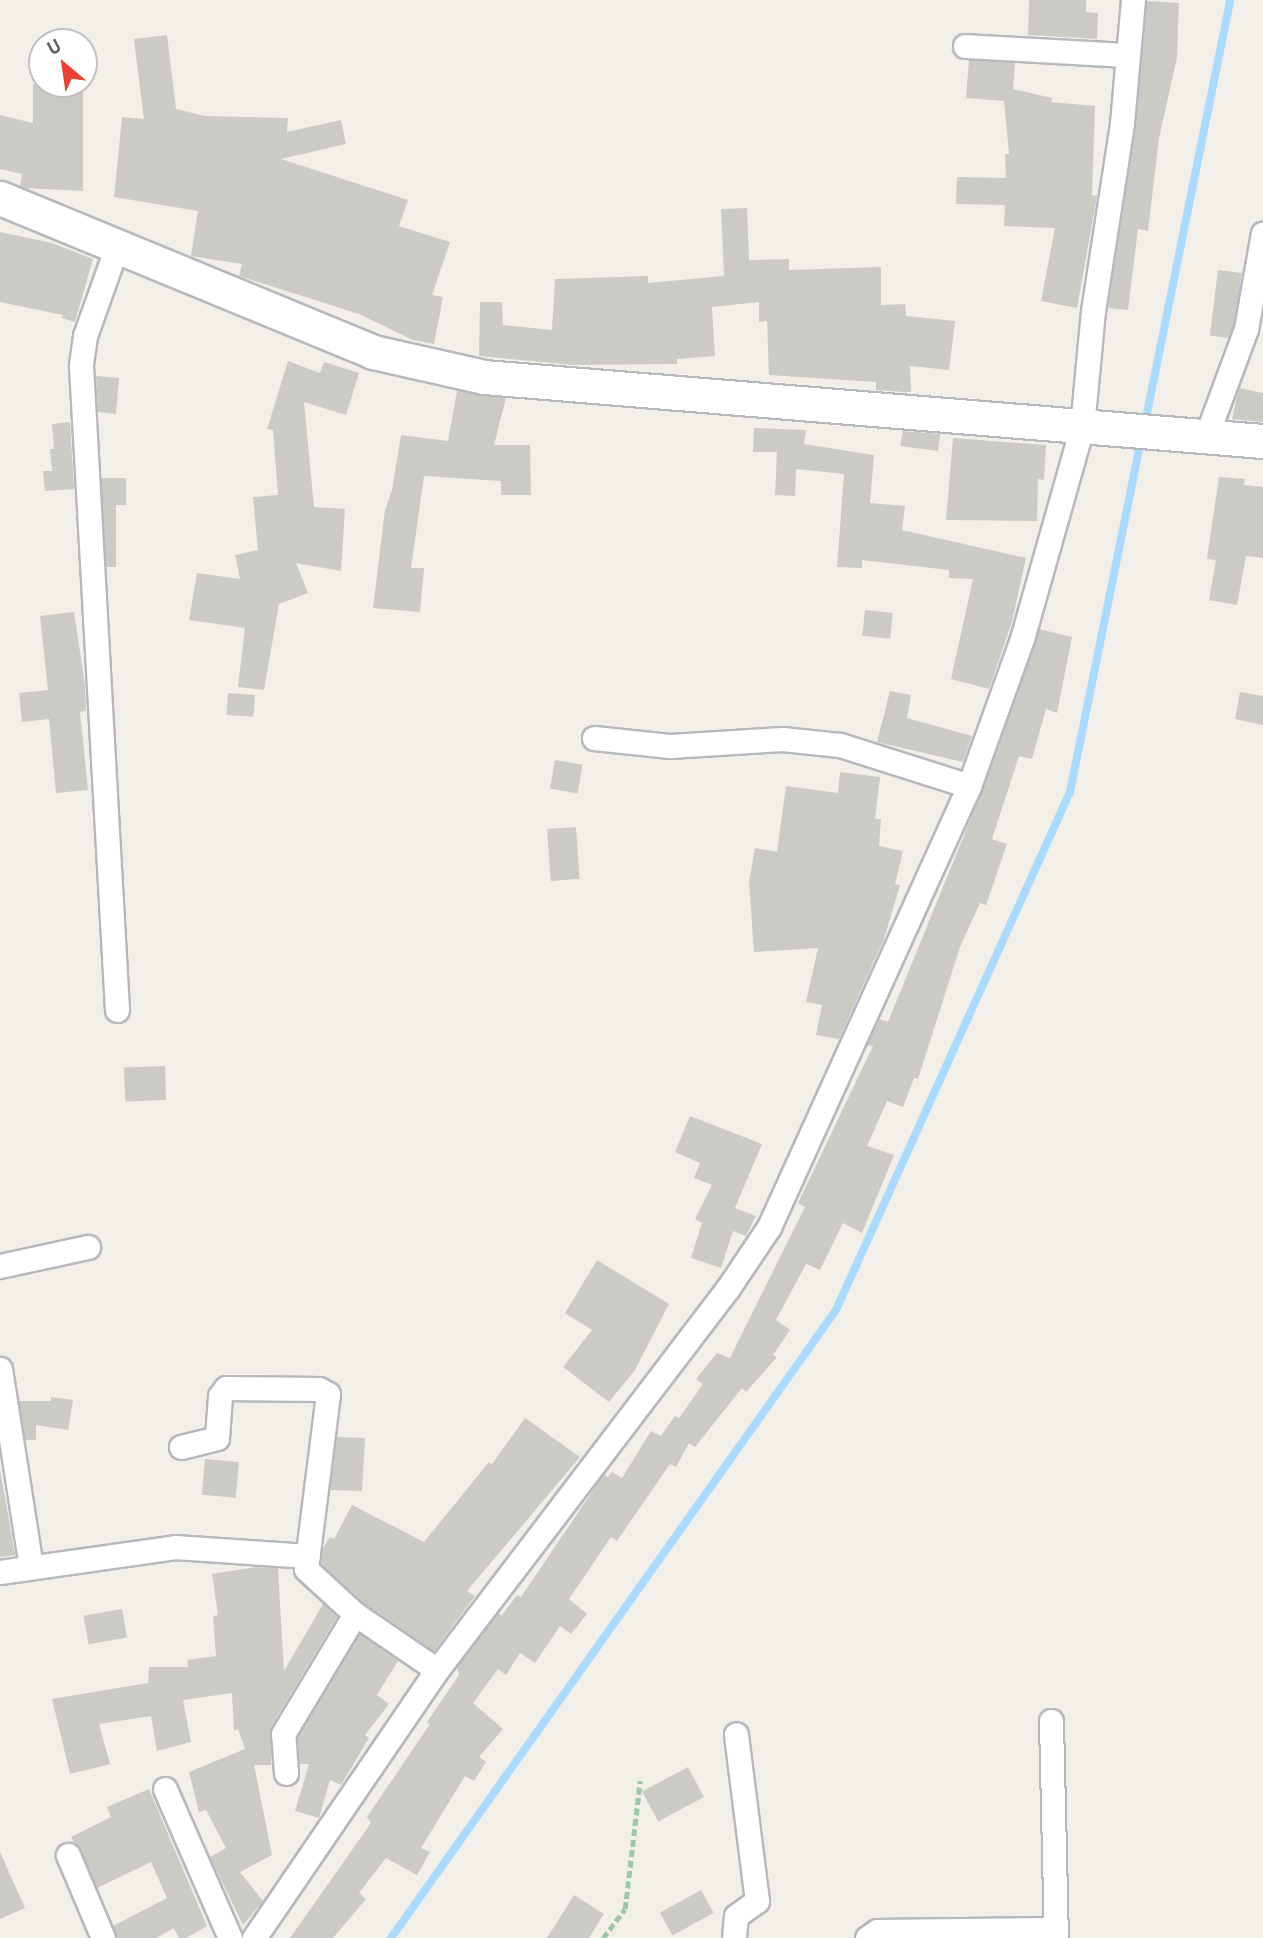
<!DOCTYPE html>
<style>
body{margin:0}
#map{position:relative;width:1263px;height:1938px;overflow:hidden;background:#f1efe8;font-family:"PT Sans",sans-serif}
div>[style]{position:absolute}
[style*='--x']{left:calc(var(--x)*1px);top:calc(var(--y)*1px);width:calc(var(--w)*1px);rotate:calc(var(--a)*1deg)}
.stream>*{height:8px;margin:-4px;padding:0 4px;transform-origin:4px;border-radius:4px;background:#aadaff}
.building>*{inset:0;background:#cccac5;transform-origin:0 0}
.path>*{height:4.5px;margin-top:-2.25px;transform-origin:0;background:repeating-linear-gradient(90deg,#9cc7a9 0 7px,transparent 0 10.5px)}
.roads{filter:drop-shadow(2px 0 #b5b8bc) drop-shadow(-2px 0 #b5b8bc) drop-shadow(0 2px #b5b8bc) drop-shadow(0 -2px #b5b8bc)}
.street>*{height:23px;margin:-11.5px;padding:0 11.5px;transform-origin:11.5px;border-radius:11.5px;background:#fff}
.secondary>*{height:33px;margin:-16.5px;padding:0 16.5px;transform-origin:16.5px;border-radius:16.5px;background:#fff}
span{translate:-50% -50%;white-space:nowrap;text-align:center;line-height:1.15;-webkit-text-stroke:6px #fff;paint-order:stroke}
.north{position:absolute;left:28px;top:28px;width:70px;height:70px;box-sizing:border-box;background:#fff;border:2px solid #bfc1c3;border-radius:50%;rotate:331deg;font-size:19px;font-weight:700;line-height:28px;text-align:center;color:#5f6368}
.north::after{content:'';display:block;margin:auto;width:24px;height:32px;background:#ea4335;clip-path:polygon(50% 0,100% 100%,50% 72%,0 100%)}
</style>
<div id="map">
<div class="stream">
<i style="--x:1145;--y:423;--w:431;--a:-78.6"></i>
<i style="--x:391;--y:1938;--w:770;--a:-54.68"></i>
<i style="--x:836;--y:1310;--w:568;--a:-65.69"></i>
<i style="--x:1070;--y:792;--w:360;--a:-78.6"></i>
</div>
<div class="building">
<i style="clip-path:polygon(1029px 0,1086px 0,1086px 12px,1098px 13px,1097px 39px,1028px 35px)"></i>
<i style="clip-path:polygon(1147px 1px,1179px 3px,1177px 57px,1159px 138px,1148px 231px,1138px 229px,1128px 310px,1108px 308px,1136px 125px)"></i>
<i style="clip-path:polygon(167px 35px,176px 109px,205px 116px,288px 118px,287px 132px,341px 120px,346px 144px,281px 159px,408px 200px,399px 226px,450px 242px,432px 295px,443px 297px,434px 344px,413px 340px,359px 314px,239px 276px,242px 264px,191px 256px,198px 211px,114px 197px,122px 117px,144px 119px,134px 39px)"></i>
<i style="clip-path:polygon(969px 60px,1015px 63px,1013px 89px,1052px 98px,1051px 102px,1095px 106px,1092px 195px,1097px 196px,1077px 308px,1041px 301px,1055px 228px,1004px 226px,1005px 205px,956px 204px,957px 177px,1006px 178px,1005px 154px,1009px 154px,1004px 101px,966px 98px)"></i>
<i style="clip-path:polygon(33px 84px,83px 84px,83px 191px,25px 188px,20px 186px,22px 174px,0 169px,0 115px,33px 123px)"></i>
<i style="clip-path:polygon(747px 208px,749px 260px,789px 259px,789px 270px,881px 267px,881px 305px,905px 304px,906px 316px,955px 321px,949px 370px,910px 366px,911px 392px,903px 392px,876px 390px,876px 382px,769px 375px,767px 321px,759px 322px,759px 302px,712px 307px,715px 356px,677px 359px,677px 364px,573px 365px,479px 356px,480px 302px,502px 302px,503px 325px,552px 330px,555px 279px,648px 276px,648px 283px,724px 276px,721px 209px)"></i>
<i style="clip-path:polygon(0 232px,52px 243px,93px 259px,75px 322px,62px 318px,63px 315px,0 302px)"></i>
<i style="left:1218px;top:270px;width:24px;height:66px;rotate:7deg"></i>
<i style="clip-path:polygon(288px 361px,320px 373px,324px 362px,359px 373px,346px 415px,304px 402px,314px 507px,345px 509px,341px 571px,296px 563px,308px 593px,279px 604px,264px 690px,238px 687px,245px 628px,189px 620px,197px 573px,240px 579px,235px 555px,258px 550px,253px 497px,278px 495px,273px 430px,267px 429px)"></i>
<i style="clip-path:polygon(96px 376px,119px 378px,116px 414px,98px 412px)"></i>
<i style="clip-path:polygon(1239px 388px,1263px 393px,1263px 422px,1232px 419px)"></i>
<i style="clip-path:polygon(457px 391px,506px 398px,494px 445px,530px 445px,531px 495px,501px 495px,501px 481px,424px 476px,411px 568px,424px 568px,420px 612px,373px 608px,385px 510px,392px 490px,401px 435px,448px 441px)"></i>
<i style="clip-path:polygon(70px 422px,74px 489px,45px 491px,43px 471px,52px 471px,50px 449px,54px 449px,52px 424px)"></i>
<i style="clip-path:polygon(754px 428px,806px 430px,804px 444px,874px 455px,870px 503px,905px 506px,902px 530px,1026px 558px,1012px 622px,989px 689px,951px 679px,973px 579px,949px 578px,949px 570px,862px 560px,862px 568px,837px 567px,844px 474px,796px 469px,795px 496px,775px 495px,777px 452px,753px 452px)"></i>
<i style="clip-path:polygon(903px 431px,940px 434px,938px 451px,900px 446px)"></i>
<i style="clip-path:polygon(953px 438px,1046px 445px,1044px 480px,1038px 479px,1037px 521px,946px 520px)"></i>
<i style="clip-path:polygon(1219px 477px,1245px 479px,1244px 485px,1263px 487px,1263px 558px,1246px 556px,1237px 605px,1209px 600px,1216px 560px,1207px 559px)"></i>
<i style="clip-path:polygon(101px 478px,126px 478px,126px 505px,116px 505px,116px 567px,106px 567px)"></i>
<i style="left:865px;top:610px;width:28px;height:26px;rotate:6deg"></i>
<i style="clip-path:polygon(74px 612px,85px 685px,86px 711px,80px 712px,88px 790px,56px 793px,49px 719px,22px 722px,19px 693px,48px 690px,40px 616px)"></i>
<i style="clip-path:polygon(1039px 629px,1072px 637px,1057px 713px,1046px 709px,1032px 759px,1019px 756px,992px 839px,1007px 844px,986px 905px,980px 903px,960px 947px,918px 1079px,914px 1078px,903px 1107px,887px 1101px,867px 1146px,894px 1155px,862px 1233px,843px 1223px,820px 1270px,806px 1264px,776px 1320px,790px 1330px,773px 1355px,777px 1357px,746px 1392px,742px 1388px,695px 1447px,689px 1443px,676px 1467px,670px 1464px,617px 1541px,611px 1537px,569px 1599px,587px 1614px,571px 1634px,560px 1626px,535px 1663px,520px 1653px,506px 1675px,498px 1669px,473px 1703px,503px 1729px,479px 1757px,486px 1762px,474px 1781px,465px 1776px,421px 1848px,430px 1852px,417px 1875px,386px 1858px,359px 1893px,366px 1899px,333px 1938px,290px 1938px,371px 1823px,367px 1817px,430px 1724px,427px 1722px,459px 1675px,457px 1667px,498px 1613px,502px 1615px,517px 1595px,521px 1597px,604px 1474px,608px 1477px,612px 1472px,622px 1478px,651px 1431px,661px 1436px,675px 1416px,679px 1418px,703px 1384px,696px 1379px,717px 1353px,730px 1358px,805px 1207px,798px 1203px,873px 1046px,867px 1045px,879px 1019px,888px 1022px,982px 791px)"></i>
<i style="clip-path:polygon(890px 691px,911px 695px,907px 718px,972px 736px,963px 762px,877px 742px)"></i>
<i style="clip-path:polygon(1240px 692px,1263px 696px,1263px 725px,1235px 719px)"></i>
<i style="left:228px;top:693px;width:27px;height:22px;rotate:4deg"></i>
<i style="left:555px;top:760px;width:28px;height:29px;rotate:10deg"></i>
<i style="clip-path:polygon(840px 772px,880px 777px,875px 819px,881px 819px,879px 846px,903px 851px,895px 884px,900px 885px,884px 939px,839px 1039px,816px 1035px,822px 1005px,806px 1002px,818px 948px,754px 952px,749px 881px,755px 848px,777px 852px,786px 786px,838px 793px)"></i>
<i style="left:576px;top:827px;width:52px;height:29px;rotate:86deg"></i>
<i style="left:165px;top:1066px;width:34px;height:41px;rotate:88deg"></i>
<i style="clip-path:polygon(690px 1116px,762px 1144px,735px 1208px,756px 1216px,746px 1236px,733px 1231px,721px 1268px,691px 1258px,702px 1223px,695px 1219px,712px 1185px,694px 1178px,700px 1163px,675px 1152px)"></i>
<i style="clip-path:polygon(597px 1260px,669px 1304px,635px 1370px,609px 1402px,563px 1367px,592px 1330px,565px 1313px)"></i>
<i style="clip-path:polygon(51px 1397px,73px 1400px,68px 1430px,36px 1425px,36px 1440px,25px 1440px,19px 1401px,51px 1401px)"></i>
<i style="clip-path:polygon(525px 1418px,580px 1457px,467px 1591px,475px 1596px,434px 1651px,364px 1603px,321px 1564px,323px 1548px,330px 1537px,334px 1539px,352px 1505px,424px 1542px,489px 1462px,492px 1464px)"></i>
<i style="clip-path:polygon(337px 1437px,365px 1438px,362px 1491px,330px 1490px)"></i>
<i style="left:205px;top:1459px;width:34px;height:36px;rotate:5deg"></i>
<i style="clip-path:polygon(0 1469px,15px 1555px,0 1557px)"></i>
<i style="clip-path:polygon(256px 1567px,278px 1568px,284px 1671px,323px 1604px,337px 1617px,271px 1727px,271px 1765px,254px 1765px,272px 1855px,240px 1872px,263px 1901px,243px 1925px,210px 1857px,226px 1848px,206px 1810px,199px 1812px,189px 1772px,245px 1749px,238px 1729px,234px 1731px,232px 1693px,183px 1700px,191px 1742px,157px 1751px,151px 1716px,99px 1724px,110px 1764px,70px 1774px,52px 1699px,148px 1683px,149px 1667px,188px 1667px,187px 1660px,216px 1656px,213px 1616px,218px 1615px,212px 1574px)"></i>
<i style="left:122px;top:1609px;width:29px;height:39px;rotate:80deg"></i>
<i style="clip-path:polygon(359px 1634px,398px 1661px,377px 1695px,389px 1704px,365px 1735px,369px 1738px,341px 1785px,330px 1780px,319px 1818px,295px 1811px,309px 1764px,299px 1764px,297px 1737px)"></i>
<i style="left:688px;top:1767px;width:34px;height:52px;rotate:62deg"></i>
<i style="clip-path:polygon(149px 1789px,207px 1926px,186px 1938px,179px 1938px,174px 1928px,156px 1938px,117px 1938px,113px 1926px,167px 1898px,151px 1862px,97px 1888px,71px 1837px,111px 1817px,107px 1807px)"></i>
<i style="clip-path:polygon(0 1852px,25px 1908px,0 1919px)"></i>
<i style="left:701px;top:1890px;width:26px;height:47px;rotate:61deg"></i>
<i style="clip-path:polygon(574px 1895px,604px 1914px,589px 1938px,547px 1938px)"></i>
</div>
<div class="path">
<i style="--x:603;--y:1938;--w:36;--a:-53"></i>
<i style="--x:625;--y:1909;--w:129;--a:-83.3"></i>
</div>
<div class="roads">
<div class="street">
<i style="--x:965;--y:46;--w:163;--a:3.2"></i>
<i style="--x:117;--y:246;--w:96;--a:109.6"></i>
<i style="--x:85;--y:336;--w:30;--a:98"></i>
<i style="--x:81;--y:366;--w:645;--a:86.8"></i>
<i style="--x:1206;--y:437;--w:115;--a:-69.7"></i>
<i style="--x:1246;--y:329;--w:97;--a:-80"></i>
<i style="--x:594;--y:738;--w:76;--a:6"></i>
<i style="--x:670;--y:746;--w:112;--a:-3.6"></i>
<i style="--x:782;--y:739;--w:58;--a:5.9"></i>
<i style="--x:840;--y:745;--w:135;--a:17.6"></i>
<i style="--x:0;--y:1266;--w:90;--a:-12.2"></i>
<i style="--x:0;--y:1369;--w:200;--a:81.1"></i>
<i style="--x:181;--y:1447;--w:37;--a:-14"></i>
<i style="--x:217;--y:1438;--w:42;--a:-85.9"></i>
<i style="--x:220;--y:1396;--w:10;--a:-53"></i>
<i style="--x:226;--y:1388;--w:93;--a:0.6"></i>
<i style="--x:319;--y:1389;--w:10;--a:29"></i>
<i style="--x:328;--y:1394;--w:176;--a:97.2"></i>
<i style="--x:306;--y:1569;--w:67;--a:42.6"></i>
<i style="--x:0;--y:1572;--w:177;--a:-8.1"></i>
<i style="--x:175;--y:1547;--w:133;--a:3.9"></i>
<i style="--x:1051;--y:1721;--w:214;--a:88.7"></i>
<i style="--x:286;--y:1773;--w:39;--a:-94"></i>
<i style="--x:283;--y:1734;--w:140;--a:-59"></i>
<i style="--x:355;--y:1614;--w:99;--a:34.3"></i>
<i style="--x:165;--y:1789;--w:163;--a:66.4"></i>
<i style="--x:68;--y:1855;--w:90;--a:67.1"></i>
<i style="--x:254;--y:1938;--w:325;--a:-55.7"></i>
<i style="--x:437;--y:1670;--w:480;--a:-52.7"></i>
<i style="--x:728;--y:1288;--w:73;--a:-56.1"></i>
<i style="--x:769;--y:1227;--w:484;--a:-65.6"></i>
<i style="--x:969;--y:786;--w:156;--a:-70.2"></i>
<i style="--x:1022;--y:639;--w:220;--a:-74.2"></i>
<i style="--x:1082;--y:427;--w:117;--a:-84.6"></i>
<i style="--x:1093;--y:311;--w:190;--a:-81.2"></i>
<i style="--x:1122;--y:123;--w:123;--a:-84.9"></i>
<i style="--x:734;--y:1938;--w:22;--a:-85"></i>
<i style="--x:736;--y:1916;--w:26;--a:-36"></i>
<i style="--x:757;--y:1901;--w:168;--a:-97.2"></i>
<i style="--x:867;--y:1938;--w:12;--a:-35"></i>
<i style="--x:877;--y:1931;--w:171;--a:-0.7"></i>
<i style="--x:1048;--y:1929;--w:11;--a:52"></i>
</div>
<div class="secondary">
<i style="--x:0;--y:198;--w:404;--a:22.4"></i>
<i style="--x:373;--y:352;--w:114;--a:12.7"></i>
<i style="--x:484;--y:377;--w:782;--a:4.7"></i>
</div>
</div>
<div class="north">U</div>
</div>
